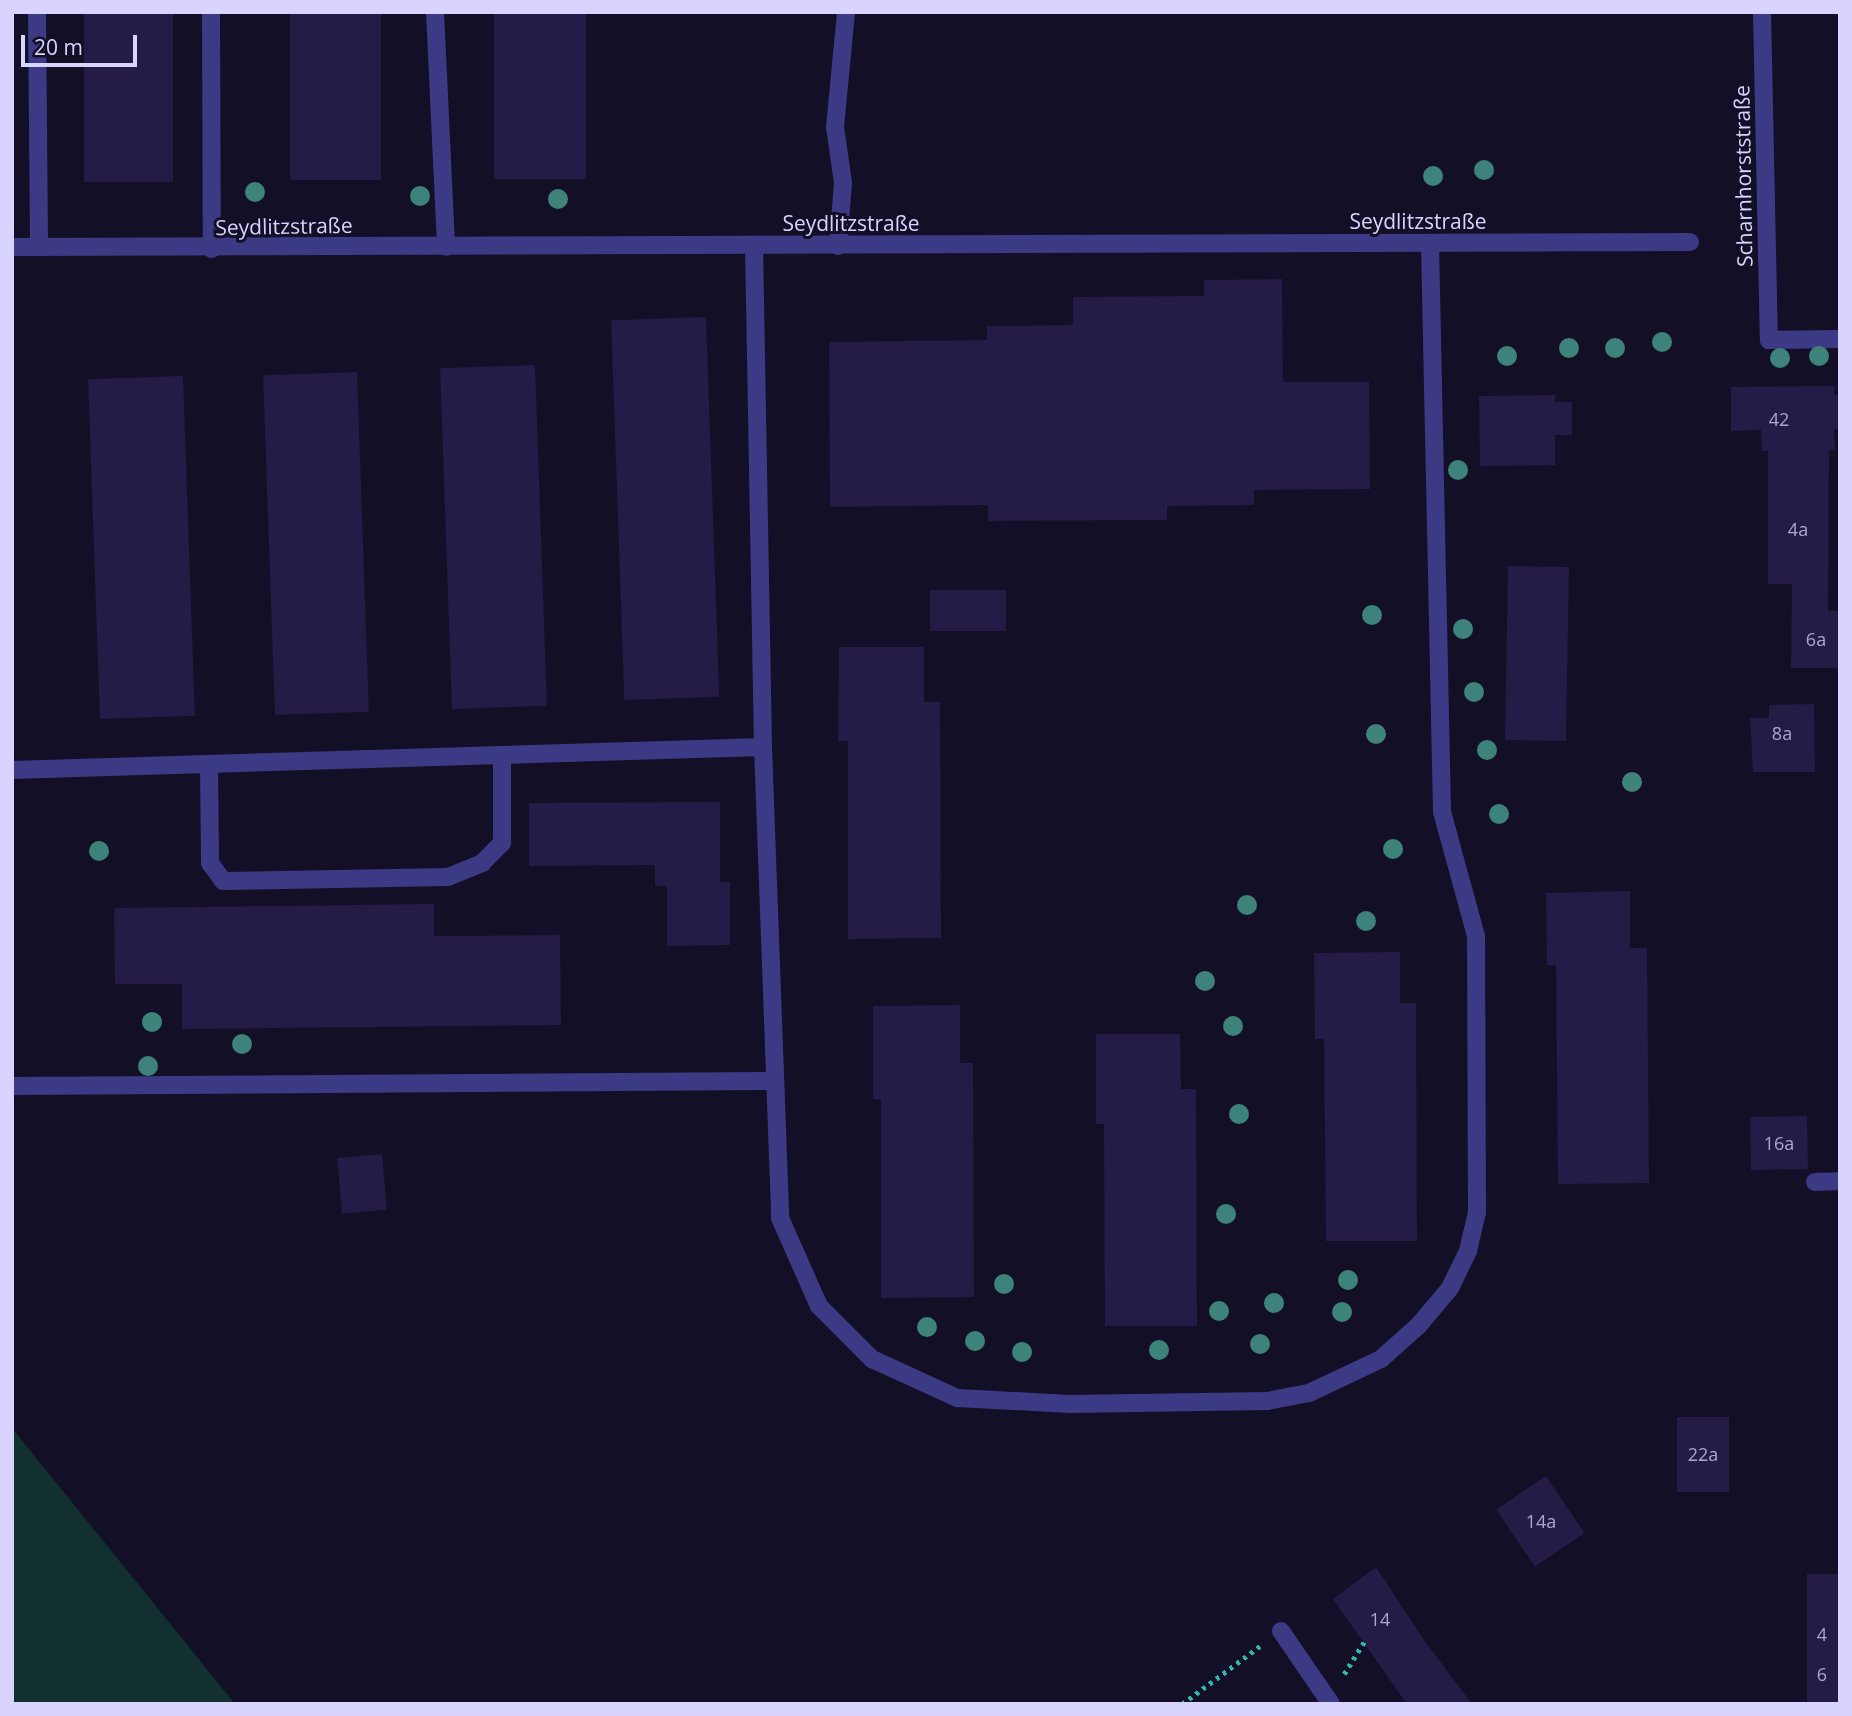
<!DOCTYPE html>
<meta charset="utf-8">
<style>
body{margin:0}
#map{position:relative;width:1852px;height:1716px;overflow:hidden;background:#130f26;font-family:"Open Sans",sans-serif}
div>[style]{position:absolute}
[style*='--x']{left:calc(var(--x)*1px);top:calc(var(--y)*1px);width:calc(var(--w)*1px);rotate:calc(var(--a)*1deg)}
.green>*{inset:0;background:#12302f}
.building>*{inset:0;background:#241b47;transform-origin:0 0}
.path>*{height:4.5px;margin-top:-2.25px;transform-origin:0;background:repeating-linear-gradient(90deg,#2fb8b0 0 3.5px,transparent 0 8.5px)}
.minor>*{height:18px;margin:-9px;padding:0 9px;transform-origin:9px;border-radius:9px;background:#3d3a85}
.trees>*{width:20px;height:20px;margin:-10px;border-radius:50%;background:#3d827b}
span{translate:-50% -50%;white-space:nowrap;text-align:center;line-height:1.15;-webkit-text-stroke:6px #130f26;paint-order:stroke}
.number-label{font-size:18px;color:#aca6d1}
.number-label span{-webkit-text-stroke-width:0}
.street-label{font-size:21px;color:#d9d4ff}
.frame{position:absolute;inset:0;border:14px solid #d9d4ff;pointer-events:none}
.scale{position:absolute;left:21px;top:35px;width:116px;height:32px;box-sizing:border-box;border:4px solid #d9d4ff;border-top:0;padding-left:9px;font-size:21px;line-height:24px;white-space:nowrap;color:#d9d4ff;-webkit-text-stroke:5px #130f26;paint-order:stroke}
</style>
<div id="map">
<div class="green">
<i style="clip-path:polygon(12px 1428px,235px 1704px,12px 1704px)"></i>
</div>
<div class="building">
<i style="left:84px;top:12px;width:89px;height:170px"></i>
<i style="left:290px;top:12px;width:91px;height:168px"></i>
<i style="left:494px;top:12px;width:92px;height:167px"></i>
<i style="clip-path:polygon(1282px 279px,1283px 382px,1369px 382px,1370px 489px,1254px 490px,1254px 505px,1167px 506px,1167px 520px,988px 521px,988px 505px,830px 507px,829px 342px,987px 340px,987px 326px,1073px 325px,1073px 297px,1204px 296px,1204px 280px)"></i>
<i style="left:706px;top:317px;width:380px;height:95px;rotate:88deg"></i>
<i style="left:535px;top:365px;width:341px;height:95px;rotate:88deg"></i>
<i style="left:357px;top:372px;width:340px;height:94px;rotate:88deg"></i>
<i style="left:183px;top:376px;width:340px;height:95px;rotate:88deg"></i>
<i style="clip-path:polygon(1834px 386px,1834px 395px,1840px 395px,1840px 429px,1834px 429px,1835px 450px,1829px 450px,1828px 611px,1840px 611px,1840px 668px,1791px 668px,1792px 584px,1768px 584px,1768px 451px,1762px 451px,1761px 430px,1731px 431px,1731px 387px)"></i>
<i style="clip-path:polygon(1555px 395px,1555px 402px,1572px 402px,1572px 435px,1555px 435px,1555px 465px,1480px 466px,1479px 396px)"></i>
<i style="left:1508px;top:566px;width:61px;height:174px;rotate:1deg"></i>
<i style="left:1006px;top:590px;width:41px;height:76px;rotate:90deg"></i>
<i style="clip-path:polygon(839px 647px,924px 647px,924px 702px,940px 702px,941px 938px,848px 939px,848px 741px,838px 741px)"></i>
<i style="clip-path:polygon(1814px 704px,1815px 772px,1753px 772px,1750px 718px,1769px 718px,1769px 705px)"></i>
<i style="clip-path:polygon(720px 802px,720px 882px,730px 882px,730px 945px,667px 946px,667px 886px,655px 886px,655px 865px,529px 866px,529px 803px)"></i>
<i style="clip-path:polygon(1630px 891px,1630px 948px,1647px 948px,1649px 1183px,1558px 1184px,1556px 965px,1547px 965px,1546px 893px)"></i>
<i style="clip-path:polygon(434px 904px,434px 936px,560px 935px,561px 1025px,182px 1029px,182px 984px,115px 984px,114px 908px)"></i>
<i style="clip-path:polygon(1400px 952px,1400px 1003px,1416px 1003px,1417px 1241px,1326px 1241px,1324px 1039px,1315px 1039px,1314px 953px)"></i>
<i style="clip-path:polygon(960px 1005px,960px 1063px,973px 1063px,974px 1297px,881px 1298px,881px 1099px,873px 1099px,873px 1006px)"></i>
<i style="clip-path:polygon(1096px 1034px,1180px 1034px,1181px 1089px,1196px 1089px,1197px 1326px,1105px 1326px,1104px 1124px,1096px 1124px)"></i>
<i style="left:1807px;top:1116px;width:53px;height:57px;rotate:89deg"></i>
<i style="left:382px;top:1154px;width:56px;height:45px;rotate:85deg"></i>
<i style="left:1677px;top:1417px;width:52px;height:75px"></i>
<i style="left:1546px;top:1476px;width:69px;height:60px;rotate:56deg"></i>
<i style="clip-path:polygon(1376px 1567px,1424px 1640px,1472px 1704px,1407px 1704px,1333px 1599px)"></i>
<i style="left:1807px;top:1574px;width:33px;height:130px"></i>
</div>
<div class="path">
<i style="--x:1344;--y:1674;--w:38;--a:-58"></i>
<i style="--x:1182;--y:1704;--w:97;--a:-36.6"></i>
</div>
<div class="minor">
<i style="--x:37;--y:12;--w:235;--a:89.5"></i>
<i style="--x:211;--y:12;--w:237;--a:89.8"></i>
<i style="--x:435;--y:12;--w:235;--a:87.3"></i>
<i style="--x:1762;--y:12;--w:328;--a:88.8"></i>
<i style="--x:1769;--y:340;--w:71;--a:-0.8"></i>
<i style="--x:754;--y:246;--w:501;--a:88.97"></i>
<i style="--x:838;--y:246;--w:63;--a:-85.5"></i>
<i style="--x:843;--y:183;--w:57;--a:-98.1"></i>
<i style="--x:835;--y:127;--w:116;--a:-84.5"></i>
<i style="--x:12;--y:247;--w:1678;--a:-0.17"></i>
<i style="--x:209;--y:764;--w:99;--a:89.4"></i>
<i style="--x:210;--y:863;--w:22;--a:54"></i>
<i style="--x:223;--y:881;--w:225;--a:-1"></i>
<i style="--x:448;--y:877;--w:37;--a:-22"></i>
<i style="--x:482;--y:863;--w:28;--a:-45"></i>
<i style="--x:502;--y:843;--w:88;--a:-90"></i>
<i style="--x:12;--y:770;--w:751;--a:-1.75"></i>
<i style="--x:763;--y:747;--w:471;--a:87.9"></i>
<i style="--x:780;--y:1218;--w:96;--a:66.1"></i>
<i style="--x:819;--y:1306;--w:75;--a:45"></i>
<i style="--x:872;--y:1359;--w:94;--a:24.6"></i>
<i style="--x:957;--y:1398;--w:113;--a:3"></i>
<i style="--x:1070;--y:1404;--w:197;--a:-0.9"></i>
<i style="--x:1267;--y:1401;--w:43;--a:-10.8"></i>
<i style="--x:1309;--y:1393;--w:80;--a:-25.3"></i>
<i style="--x:1381;--y:1359;--w:51;--a:-41.8"></i>
<i style="--x:1419;--y:1325;--w:48;--a:-50"></i>
<i style="--x:1450;--y:1288;--w:41;--a:-64.1"></i>
<i style="--x:1468;--y:1251;--w:39;--a:-77"></i>
<i style="--x:1477;--y:1213;--w:277;--a:-90.2"></i>
<i style="--x:1476;--y:936;--w:129;--a:-105.3"></i>
<i style="--x:1442;--y:812;--w:568;--a:-91.21"></i>
<i style="--x:12;--y:1086;--w:761;--a:-0.38"></i>
<i style="--x:1815;--y:1182;--w:25;--a:-2"></i>
<i style="--x:1281;--y:1631;--w:88;--a:55.6"></i>
</div>
<div class="trees">
<i style="left:1484px;top:170px"></i>
<i style="left:1433px;top:176px"></i>
<i style="left:255px;top:192px"></i>
<i style="left:420px;top:196px"></i>
<i style="left:558px;top:199px"></i>
<i style="left:1662px;top:342px"></i>
<i style="left:1569px;top:348px"></i>
<i style="left:1615px;top:348px"></i>
<i style="left:1507px;top:356px"></i>
<i style="left:1819px;top:356px"></i>
<i style="left:1780px;top:358px"></i>
<i style="left:1458px;top:470px"></i>
<i style="left:1372px;top:615px"></i>
<i style="left:1463px;top:629px"></i>
<i style="left:1474px;top:692px"></i>
<i style="left:1376px;top:734px"></i>
<i style="left:1487px;top:750px"></i>
<i style="left:1632px;top:782px"></i>
<i style="left:1499px;top:814px"></i>
<i style="left:1393px;top:849px"></i>
<i style="left:99px;top:851px"></i>
<i style="left:1247px;top:905px"></i>
<i style="left:1366px;top:921px"></i>
<i style="left:1205px;top:981px"></i>
<i style="left:152px;top:1022px"></i>
<i style="left:1233px;top:1026px"></i>
<i style="left:242px;top:1044px"></i>
<i style="left:148px;top:1066px"></i>
<i style="left:1239px;top:1114px"></i>
<i style="left:1226px;top:1214px"></i>
<i style="left:1348px;top:1280px"></i>
<i style="left:1004px;top:1284px"></i>
<i style="left:1274px;top:1303px"></i>
<i style="left:1219px;top:1311px"></i>
<i style="left:1342px;top:1312px"></i>
<i style="left:927px;top:1327px"></i>
<i style="left:975px;top:1341px"></i>
<i style="left:1260px;top:1344px"></i>
<i style="left:1159px;top:1350px"></i>
<i style="left:1022px;top:1352px"></i>
</div>
<div class="number-label">
<span style="left:1779px;top:419px">42</span>
<span style="left:1798px;top:529px">4a</span>
<span style="left:1816px;top:639px">6a</span>
<span style="left:1782px;top:733px">8a</span>
<span style="left:1779px;top:1143px">16a</span>
<span style="left:1703px;top:1454px">22a</span>
<span style="left:1541px;top:1521px">14a</span>
<span style="left:1380px;top:1619px">14</span>
<span style="left:1822px;top:1634px">4</span>
<span style="left:1822px;top:1674px">6</span>
</div>
<div class="street-label">
<span style="left:1743px;top:176px;rotate:-91deg">Scharnhorststraße</span>
<span style="left:1418px;top:221px">Seydlitzstraße</span>
<span style="left:851px;top:223px">Seydlitzstraße</span>
<span style="left:284px;top:226px;rotate:-1deg">Seydlitzstraße</span>
</div>
<div class="frame"></div>
<div class="scale">20 m</div>
</div>
